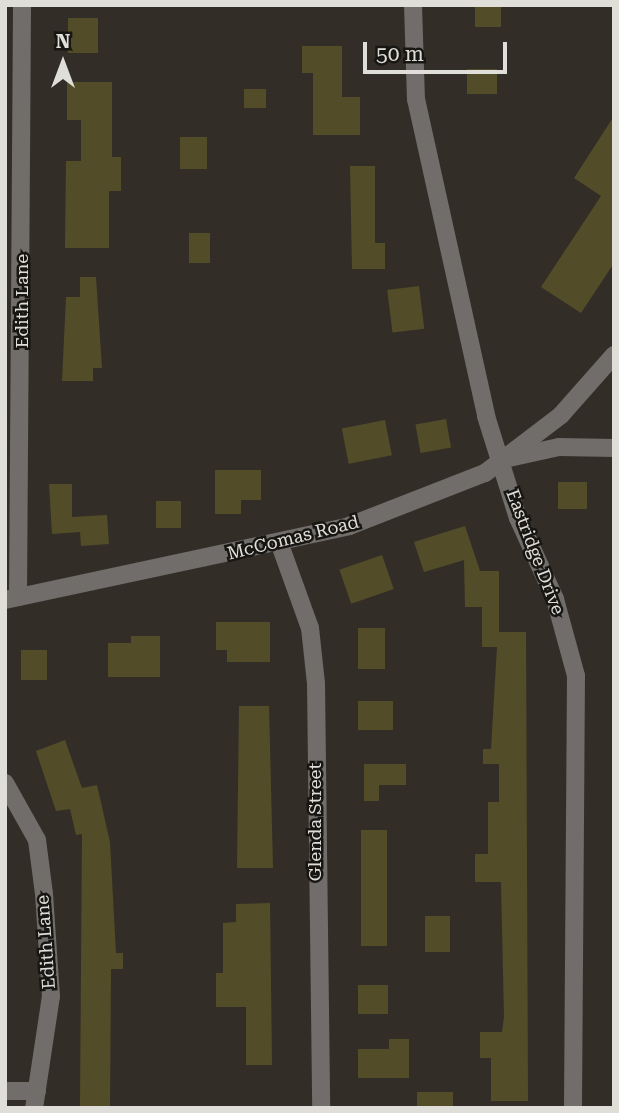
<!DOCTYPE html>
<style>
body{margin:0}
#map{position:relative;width:619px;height:1113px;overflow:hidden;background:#322e27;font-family:"Roboto Serif",serif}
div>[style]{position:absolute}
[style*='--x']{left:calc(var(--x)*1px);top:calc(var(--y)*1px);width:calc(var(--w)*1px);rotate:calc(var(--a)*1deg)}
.building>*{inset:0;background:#524d28;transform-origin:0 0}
.minor>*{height:18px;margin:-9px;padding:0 9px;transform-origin:9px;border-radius:9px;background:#706d6a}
span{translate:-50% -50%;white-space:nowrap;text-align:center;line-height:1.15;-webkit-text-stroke:5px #181613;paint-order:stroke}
.street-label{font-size:18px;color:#e0ded9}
.frame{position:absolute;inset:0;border:7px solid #e0ded9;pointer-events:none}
.north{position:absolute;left:28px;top:28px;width:70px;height:70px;-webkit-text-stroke:5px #181613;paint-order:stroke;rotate:0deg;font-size:19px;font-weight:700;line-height:28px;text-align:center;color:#e0ded9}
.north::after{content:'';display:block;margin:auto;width:24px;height:32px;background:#e0ded9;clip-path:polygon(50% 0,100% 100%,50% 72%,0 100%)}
.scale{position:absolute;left:363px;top:42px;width:144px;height:32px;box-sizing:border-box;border:4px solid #e0ded9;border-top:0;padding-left:9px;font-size:21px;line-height:24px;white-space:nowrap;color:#e0ded9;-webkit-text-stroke:5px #181613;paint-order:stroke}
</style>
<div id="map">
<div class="building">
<i style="left:475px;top:5px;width:26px;height:22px"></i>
<i style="left:98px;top:18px;width:35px;height:30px;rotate:90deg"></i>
<i style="clip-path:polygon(302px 46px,342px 46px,342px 97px,360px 97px,360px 135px,313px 135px,313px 73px,302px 73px)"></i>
<i style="left:497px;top:69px;width:25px;height:30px;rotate:90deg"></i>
<i style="clip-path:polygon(67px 82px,112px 82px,112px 157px,121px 157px,121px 191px,109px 191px,109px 248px,65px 248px,66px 161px,81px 161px,81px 120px,67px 120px)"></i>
<i style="left:244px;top:89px;width:22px;height:19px"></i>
<i style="clip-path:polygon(614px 116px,614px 263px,581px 313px,541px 287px,601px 196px,574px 178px)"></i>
<i style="left:180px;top:137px;width:27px;height:32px"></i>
<i style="clip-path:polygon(350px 166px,375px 166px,375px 243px,385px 243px,385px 269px,352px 269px)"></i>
<i style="left:189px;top:233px;width:21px;height:30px"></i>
<i style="clip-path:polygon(80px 277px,96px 277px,102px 368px,93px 368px,93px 381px,62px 381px,66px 297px,80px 297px)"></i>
<i style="left:419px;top:286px;width:43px;height:32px;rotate:83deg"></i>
<i style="left:446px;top:419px;width:29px;height:31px;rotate:80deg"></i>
<i style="left:385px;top:420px;width:36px;height:44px;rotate:79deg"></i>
<i style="clip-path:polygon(215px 470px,261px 470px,261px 500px,241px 500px,241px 514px,215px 514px)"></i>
<i style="left:558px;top:482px;width:29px;height:27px"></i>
<i style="clip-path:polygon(49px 484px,72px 484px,72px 517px,107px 515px,109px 544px,81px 546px,80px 532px,52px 534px)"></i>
<i style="left:156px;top:501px;width:25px;height:27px"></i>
<i style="clip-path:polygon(465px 526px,480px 571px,499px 571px,499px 632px,526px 632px,528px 1101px,491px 1101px,491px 1058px,480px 1058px,480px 1032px,502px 1032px,504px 1017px,501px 882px,475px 882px,475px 854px,488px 854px,488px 802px,499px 802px,499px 764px,483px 764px,483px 749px,491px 749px,497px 647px,482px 647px,482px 607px,465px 607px,464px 560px,424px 572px,414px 542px)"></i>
<i style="left:382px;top:555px;width:36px;height:45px;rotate:71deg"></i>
<i style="clip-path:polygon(216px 622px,270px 622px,270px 662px,227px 662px,227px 650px,216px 650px)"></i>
<i style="left:358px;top:628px;width:27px;height:41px"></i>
<i style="clip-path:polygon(131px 636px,160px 636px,160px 677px,108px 677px,108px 643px,131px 643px)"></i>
<i style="left:21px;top:650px;width:26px;height:30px"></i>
<i style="left:358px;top:701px;width:35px;height:29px"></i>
<i style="clip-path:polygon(239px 706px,269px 706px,273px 868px,237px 868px)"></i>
<i style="clip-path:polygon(65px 740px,82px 788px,97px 785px,110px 842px,116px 953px,123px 953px,123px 969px,111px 969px,110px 1108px,80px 1106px,82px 834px,76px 835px,70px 809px,56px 811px,36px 751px)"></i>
<i style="clip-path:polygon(364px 764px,406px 764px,406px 785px,379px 785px,379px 801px,364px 801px)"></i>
<i style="left:361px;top:830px;width:26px;height:116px"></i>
<i style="clip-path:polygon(270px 903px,272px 1065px,246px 1065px,246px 1007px,216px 1007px,216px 973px,223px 973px,223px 923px,236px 922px,236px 904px)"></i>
<i style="left:425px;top:916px;width:25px;height:36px"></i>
<i style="left:358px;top:985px;width:30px;height:29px"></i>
<i style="clip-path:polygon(389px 1039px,409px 1039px,409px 1078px,358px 1078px,358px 1049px,389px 1049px)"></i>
<i style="left:417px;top:1092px;width:36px;height:16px"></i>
</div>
<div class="minor">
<i style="--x:413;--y:5;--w:94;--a:88.2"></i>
<i style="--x:416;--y:99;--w:325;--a:77.5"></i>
<i style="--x:486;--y:416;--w:107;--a:72.6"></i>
<i style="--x:518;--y:518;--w:89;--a:65.4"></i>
<i style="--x:555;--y:599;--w:80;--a:74.7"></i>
<i style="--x:576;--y:676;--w:432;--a:90.4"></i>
<i style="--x:509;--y:458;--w:51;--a:-12.4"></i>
<i style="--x:559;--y:447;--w:55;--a:1"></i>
<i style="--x:279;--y:542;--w:91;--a:70.2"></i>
<i style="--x:310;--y:628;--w:55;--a:83.8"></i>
<i style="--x:316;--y:683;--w:425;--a:89.3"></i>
<i style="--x:18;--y:597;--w:592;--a:-89.61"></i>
<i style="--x:5;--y:600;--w:352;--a:-12.1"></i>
<i style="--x:349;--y:526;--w:146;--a:-21.3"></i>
<i style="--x:485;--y:473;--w:96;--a:-37.3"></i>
<i style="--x:561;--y:415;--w:80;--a:-48.5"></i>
<i style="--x:5;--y:783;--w:65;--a:60.7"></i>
<i style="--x:37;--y:840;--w:54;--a:82.6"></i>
<i style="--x:44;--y:894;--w:102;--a:86.1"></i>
<i style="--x:51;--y:996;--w:113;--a:98.6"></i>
<i style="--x:5;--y:1091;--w:32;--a:0"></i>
</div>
<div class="street-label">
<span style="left:22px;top:301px;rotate:-90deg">Edith Lane</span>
<span style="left:293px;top:538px;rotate:-14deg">McComas Road</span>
<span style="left:535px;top:552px;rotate:69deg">Eastridge Drive</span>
<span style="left:315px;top:822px;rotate:-90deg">Glenda Street</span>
<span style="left:46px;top:942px;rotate:-94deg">Edith Lane</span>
</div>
<div class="frame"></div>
<div class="north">N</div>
<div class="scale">50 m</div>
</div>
